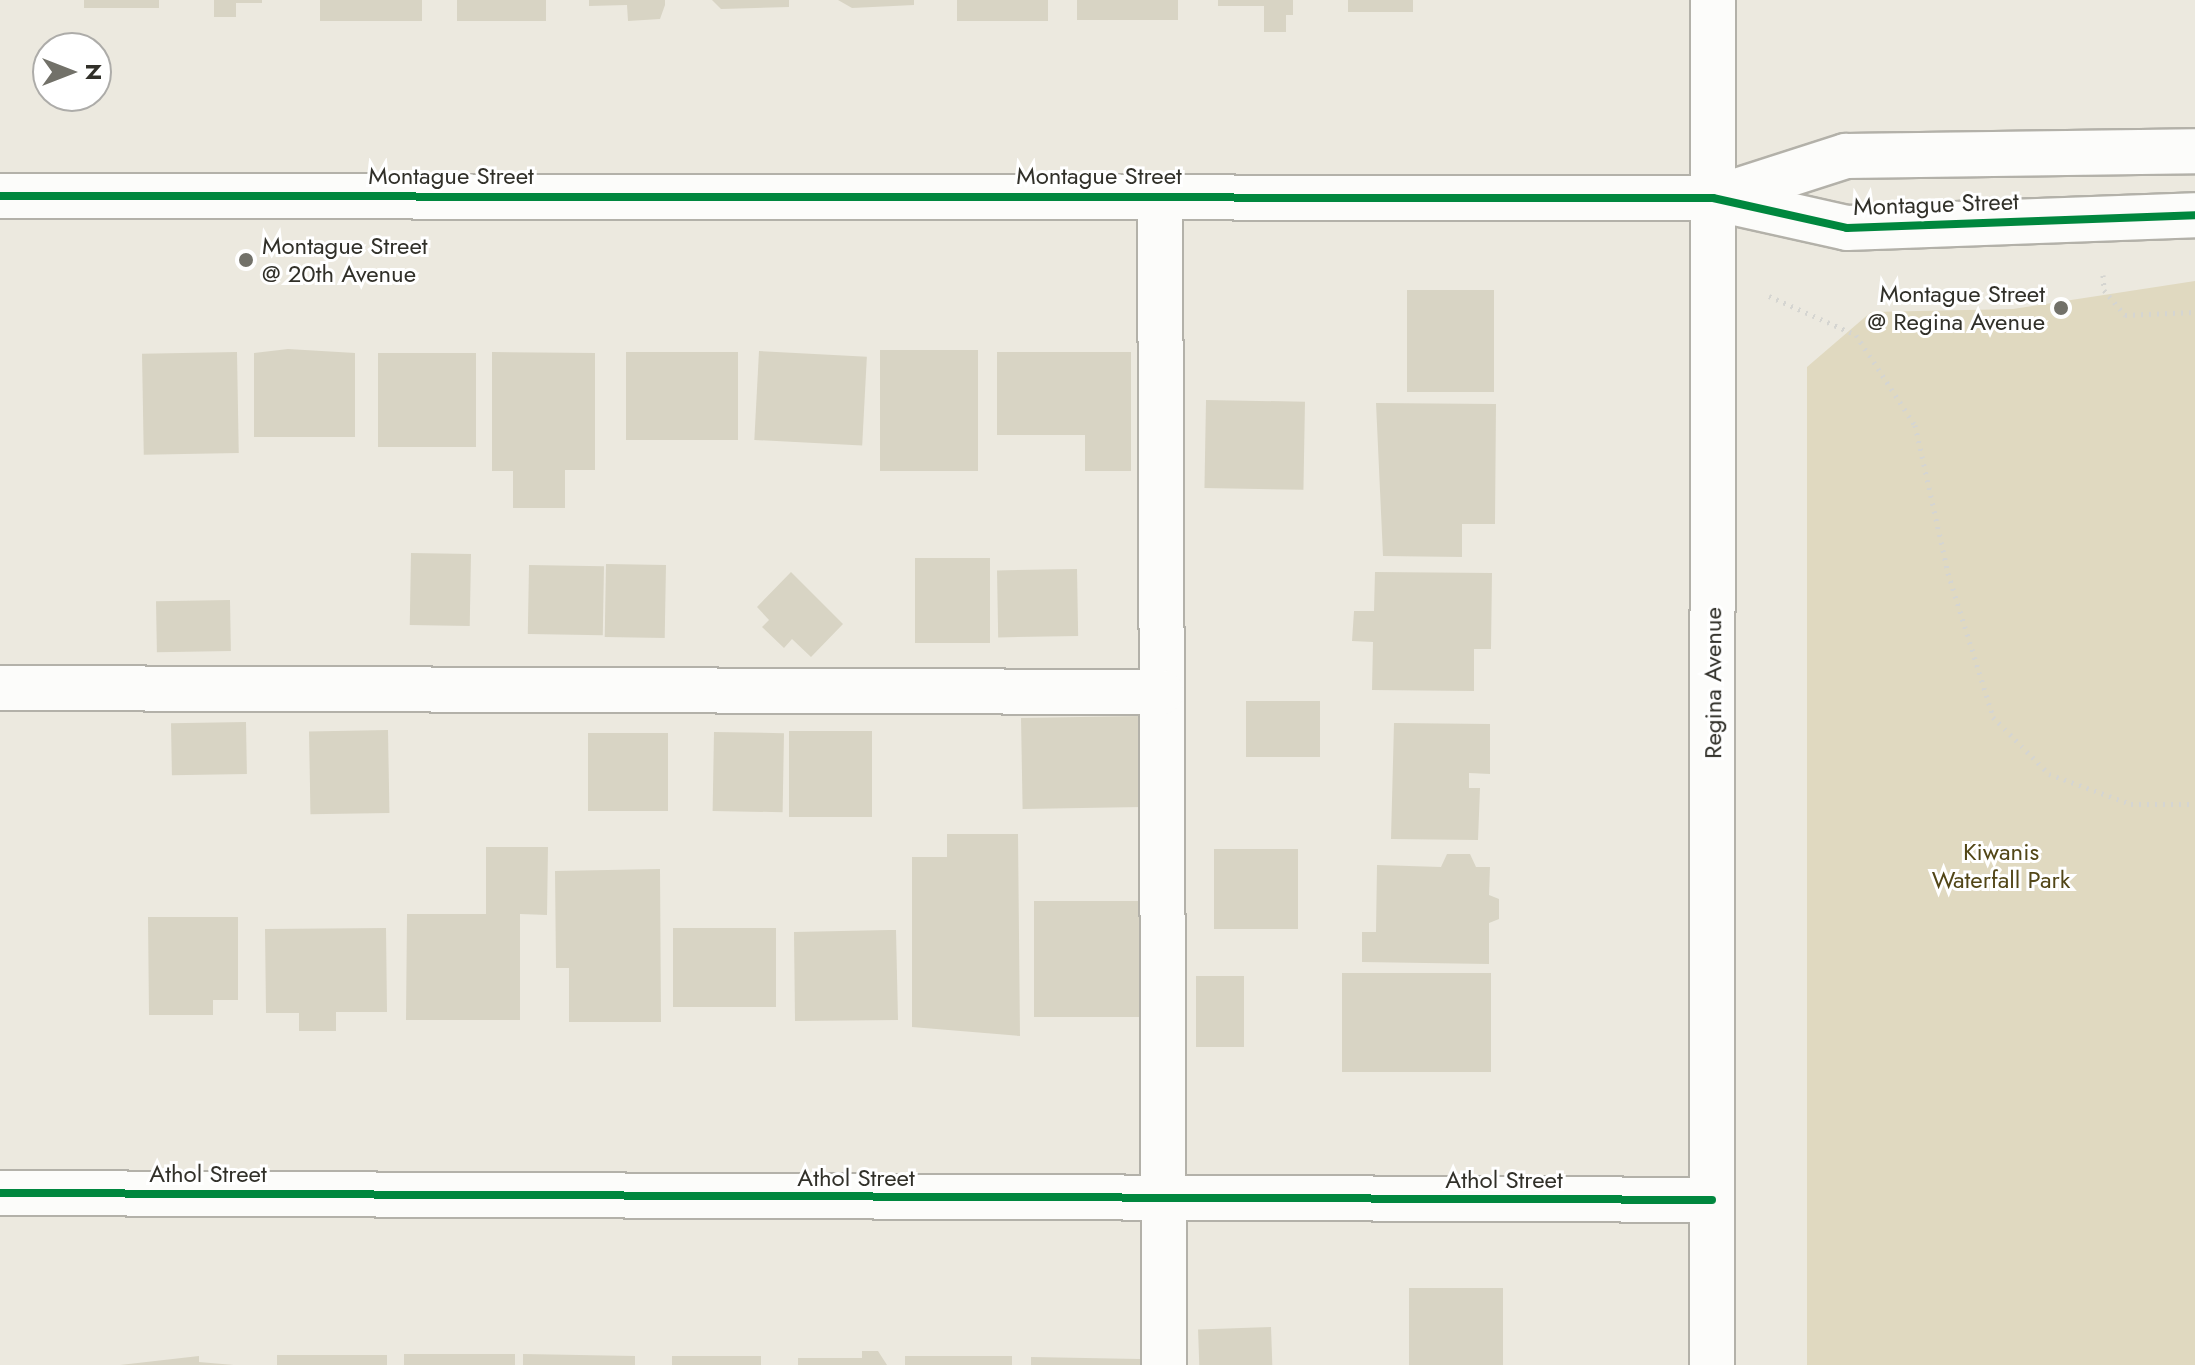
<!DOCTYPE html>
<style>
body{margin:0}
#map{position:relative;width:2195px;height:1365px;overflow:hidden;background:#ece9df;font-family:Jost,sans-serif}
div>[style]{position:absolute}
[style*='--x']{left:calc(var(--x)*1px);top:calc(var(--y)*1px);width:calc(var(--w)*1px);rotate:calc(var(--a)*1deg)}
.green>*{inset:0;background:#e0d9c0}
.building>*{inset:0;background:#d8d4c4;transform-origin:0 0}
.path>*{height:5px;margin-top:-2.5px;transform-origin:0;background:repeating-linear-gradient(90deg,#d5d5d1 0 2px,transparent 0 8px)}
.roads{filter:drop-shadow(2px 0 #b3b1a9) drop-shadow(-2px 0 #b3b1a9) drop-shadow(0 2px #b3b1a9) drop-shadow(0 -2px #b3b1a9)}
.minor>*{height:44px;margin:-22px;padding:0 22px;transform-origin:22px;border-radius:22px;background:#fcfcfa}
.cycleway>*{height:8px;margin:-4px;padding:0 4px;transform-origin:4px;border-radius:4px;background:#00873e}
.dots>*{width:22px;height:22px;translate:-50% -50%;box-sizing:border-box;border:4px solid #fff;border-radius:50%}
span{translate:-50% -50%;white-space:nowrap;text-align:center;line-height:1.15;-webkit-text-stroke:6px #fff;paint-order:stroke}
.street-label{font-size:24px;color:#313029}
.poi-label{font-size:24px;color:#313029}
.left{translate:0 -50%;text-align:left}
.right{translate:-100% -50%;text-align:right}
.park-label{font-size:24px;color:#524617}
.north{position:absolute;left:32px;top:32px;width:80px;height:80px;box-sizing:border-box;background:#fff;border:2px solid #adaca9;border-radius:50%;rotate:90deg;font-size:22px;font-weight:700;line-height:32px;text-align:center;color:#313029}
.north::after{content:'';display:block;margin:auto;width:28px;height:36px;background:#727169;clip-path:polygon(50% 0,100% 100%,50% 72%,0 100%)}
</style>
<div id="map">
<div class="green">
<i style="clip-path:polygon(2195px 281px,2195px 1365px,1807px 1365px,1807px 367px,1871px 312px,2013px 309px)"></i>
</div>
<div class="building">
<i style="left:84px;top:0;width:75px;height:8px"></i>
<i style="clip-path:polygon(214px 0,262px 0,262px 3px,236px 3px,236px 17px,214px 17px)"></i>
<i style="left:320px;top:0;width:102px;height:21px"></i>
<i style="left:457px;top:0;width:89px;height:21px"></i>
<i style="clip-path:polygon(589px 0,665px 0,665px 5px,660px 19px,628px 21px,627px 5px,589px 6px)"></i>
<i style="clip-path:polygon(712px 0,789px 0,789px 7px,721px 9px)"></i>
<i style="clip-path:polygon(838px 0,914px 0,914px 5px,852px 8px)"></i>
<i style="left:957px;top:0;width:91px;height:21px"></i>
<i style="left:1077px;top:0;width:101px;height:20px"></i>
<i style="clip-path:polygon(1218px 0,1293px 0,1293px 15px,1286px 15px,1286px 32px,1264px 32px,1264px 6px,1218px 6px)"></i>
<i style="left:1348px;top:0;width:65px;height:12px"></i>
<i style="left:1407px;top:290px;width:87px;height:102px"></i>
<i style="clip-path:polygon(288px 349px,355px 353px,355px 437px,254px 437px,254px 353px)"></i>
<i style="left:978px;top:350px;width:121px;height:98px;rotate:90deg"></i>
<i style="left:759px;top:351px;width:108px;height:89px;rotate:3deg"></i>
<i style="left:237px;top:352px;width:101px;height:95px;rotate:89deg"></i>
<i style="clip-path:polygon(492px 352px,595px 353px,595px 470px,565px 470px,565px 508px,513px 508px,513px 471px,492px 471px)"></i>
<i style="left:626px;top:352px;width:112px;height:88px"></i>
<i style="clip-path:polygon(997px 352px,1131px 352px,1131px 471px,1085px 471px,1085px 435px,997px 435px)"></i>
<i style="left:378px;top:353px;width:98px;height:94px"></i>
<i style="left:1206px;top:400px;width:99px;height:88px;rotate:1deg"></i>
<i style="clip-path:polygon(1376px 403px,1496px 404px,1495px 524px,1462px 524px,1462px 557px,1383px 556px)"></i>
<i style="left:411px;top:553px;width:60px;height:72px;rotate:1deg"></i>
<i style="left:990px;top:558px;width:85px;height:75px;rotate:90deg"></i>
<i style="left:606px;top:564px;width:60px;height:73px;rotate:1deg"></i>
<i style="left:529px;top:565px;width:75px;height:69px;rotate:1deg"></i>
<i style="left:1077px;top:569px;width:67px;height:80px;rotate:89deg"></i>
<i style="clip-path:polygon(791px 572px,843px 624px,811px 657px,792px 639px,784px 648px,762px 627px,769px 620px,757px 607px)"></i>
<i style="clip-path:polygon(1375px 572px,1492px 573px,1491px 649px,1474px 649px,1474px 691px,1372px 690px,1373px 642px,1352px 641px,1354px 611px,1374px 611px)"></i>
<i style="left:230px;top:600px;width:51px;height:74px;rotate:89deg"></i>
<i style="left:1246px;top:701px;width:74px;height:56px"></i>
<i style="left:1140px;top:716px;width:91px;height:119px;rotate:89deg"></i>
<i style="left:246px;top:722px;width:52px;height:75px;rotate:89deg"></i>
<i style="clip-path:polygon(1394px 723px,1490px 724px,1490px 774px,1469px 773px,1469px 788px,1480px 788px,1478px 840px,1391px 839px)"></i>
<i style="left:388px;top:730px;width:83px;height:79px;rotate:89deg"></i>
<i style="left:789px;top:731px;width:83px;height:86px"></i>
<i style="left:714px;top:732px;width:70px;height:79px;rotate:1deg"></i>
<i style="left:588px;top:733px;width:80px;height:78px"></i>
<i style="clip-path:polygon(947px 834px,1018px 834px,1020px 1036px,912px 1027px,912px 857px,947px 857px)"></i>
<i style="clip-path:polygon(486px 847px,548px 847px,547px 915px,520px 914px,520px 1020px,406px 1020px,407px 914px,486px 914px)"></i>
<i style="left:1214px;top:849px;width:84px;height:80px"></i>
<i style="clip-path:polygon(1447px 854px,1470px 854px,1476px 867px,1490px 867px,1489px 895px,1499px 899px,1499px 919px,1489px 923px,1489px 964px,1362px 962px,1362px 932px,1376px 932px,1377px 865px,1441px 867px)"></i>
<i style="clip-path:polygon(660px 869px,661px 1022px,569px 1022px,569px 968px,556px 968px,555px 871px)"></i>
<i style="left:1141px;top:901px;width:116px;height:107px;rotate:90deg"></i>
<i style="clip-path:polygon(148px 917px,238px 917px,238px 1000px,213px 1000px,213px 1015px,149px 1015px)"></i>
<i style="clip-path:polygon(386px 928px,387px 1012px,336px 1012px,336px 1031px,299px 1031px,299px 1013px,266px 1013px,265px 929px)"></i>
<i style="left:673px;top:928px;width:103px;height:79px"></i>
<i style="clip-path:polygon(889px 930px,896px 930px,898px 1020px,795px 1021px,794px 932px)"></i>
<i style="left:1491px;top:973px;width:99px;height:149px;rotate:90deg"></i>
<i style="left:1196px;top:976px;width:48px;height:71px"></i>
<i style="left:1409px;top:1288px;width:94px;height:77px"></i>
<i style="left:1271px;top:1327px;width:38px;height:73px;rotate:88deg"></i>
<i style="clip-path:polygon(862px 1351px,878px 1351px,887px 1365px,798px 1365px,798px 1358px,862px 1358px)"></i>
<i style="left:515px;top:1354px;width:11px;height:111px;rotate:90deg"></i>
<i style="clip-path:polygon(523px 1354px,635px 1356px,635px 1365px,523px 1365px)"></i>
<i style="left:277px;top:1355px;width:110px;height:10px"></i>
<i style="clip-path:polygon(199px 1356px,199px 1362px,234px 1365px,120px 1365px)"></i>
<i style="left:672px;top:1356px;width:89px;height:9px"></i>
<i style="left:905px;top:1356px;width:107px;height:9px"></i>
<i style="clip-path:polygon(1031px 1357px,1140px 1359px,1140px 1365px,1031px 1365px)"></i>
</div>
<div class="path">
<i style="--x:2103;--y:275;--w:15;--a:86"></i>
<i style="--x:2104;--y:290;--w:33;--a:50"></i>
<i style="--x:2125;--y:315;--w:70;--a:-2.5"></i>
<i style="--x:1769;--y:296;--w:95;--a:24.1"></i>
<i style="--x:1856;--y:335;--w:108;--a:56.8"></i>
<i style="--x:1915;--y:425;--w:152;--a:77.4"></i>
<i style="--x:1948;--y:573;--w:151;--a:72.6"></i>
<i style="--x:1993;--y:717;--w:80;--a:45.5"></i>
<i style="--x:2049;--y:774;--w:87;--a:20.1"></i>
<i style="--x:2131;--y:804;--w:64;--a:0"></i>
</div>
<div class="roads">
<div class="minor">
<i style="--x:0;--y:196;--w:1713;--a:0.07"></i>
<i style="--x:1713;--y:198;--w:137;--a:12.6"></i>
<i style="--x:1847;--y:228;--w:348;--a:-2.1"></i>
<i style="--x:1160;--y:196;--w:1169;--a:89.8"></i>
<i style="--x:1715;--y:198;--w:138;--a:-17.8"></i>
<i style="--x:1846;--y:156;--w:349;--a:-0.8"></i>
<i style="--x:0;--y:688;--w:1161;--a:0.2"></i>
<i style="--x:0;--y:1193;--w:1712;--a:0.23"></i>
<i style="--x:1712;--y:1365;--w:1365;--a:-89.96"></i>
</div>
</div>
<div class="cycleway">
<i style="--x:0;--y:196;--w:1713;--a:0.07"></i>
<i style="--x:1713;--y:198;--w:137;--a:12.6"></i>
<i style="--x:1847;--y:228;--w:348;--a:-2.1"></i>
<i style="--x:0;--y:1193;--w:1712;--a:0.23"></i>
</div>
<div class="dots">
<i style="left:246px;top:260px;background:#727169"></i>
<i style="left:2061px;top:308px;background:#727169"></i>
</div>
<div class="street-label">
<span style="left:451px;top:176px">Montague Street</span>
<span style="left:1099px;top:176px">Montague Street</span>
<span style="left:1936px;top:204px;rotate:-2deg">Montague Street</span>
<span style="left:1713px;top:683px;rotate:-90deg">Regina Avenue</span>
<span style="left:208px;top:1174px">Athol Street</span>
<span style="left:856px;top:1178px">Athol Street</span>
<span style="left:1504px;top:1180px">Athol Street</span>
</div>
<div class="poi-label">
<span class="left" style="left:262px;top:260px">Montague Street<br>@ 20th Avenue</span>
<span class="right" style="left:2045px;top:308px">Montague Street<br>@ Regina Avenue</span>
</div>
<div class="park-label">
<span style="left:2001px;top:866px">Kiwanis<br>Waterfall Park</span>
</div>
<div class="north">N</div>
</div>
